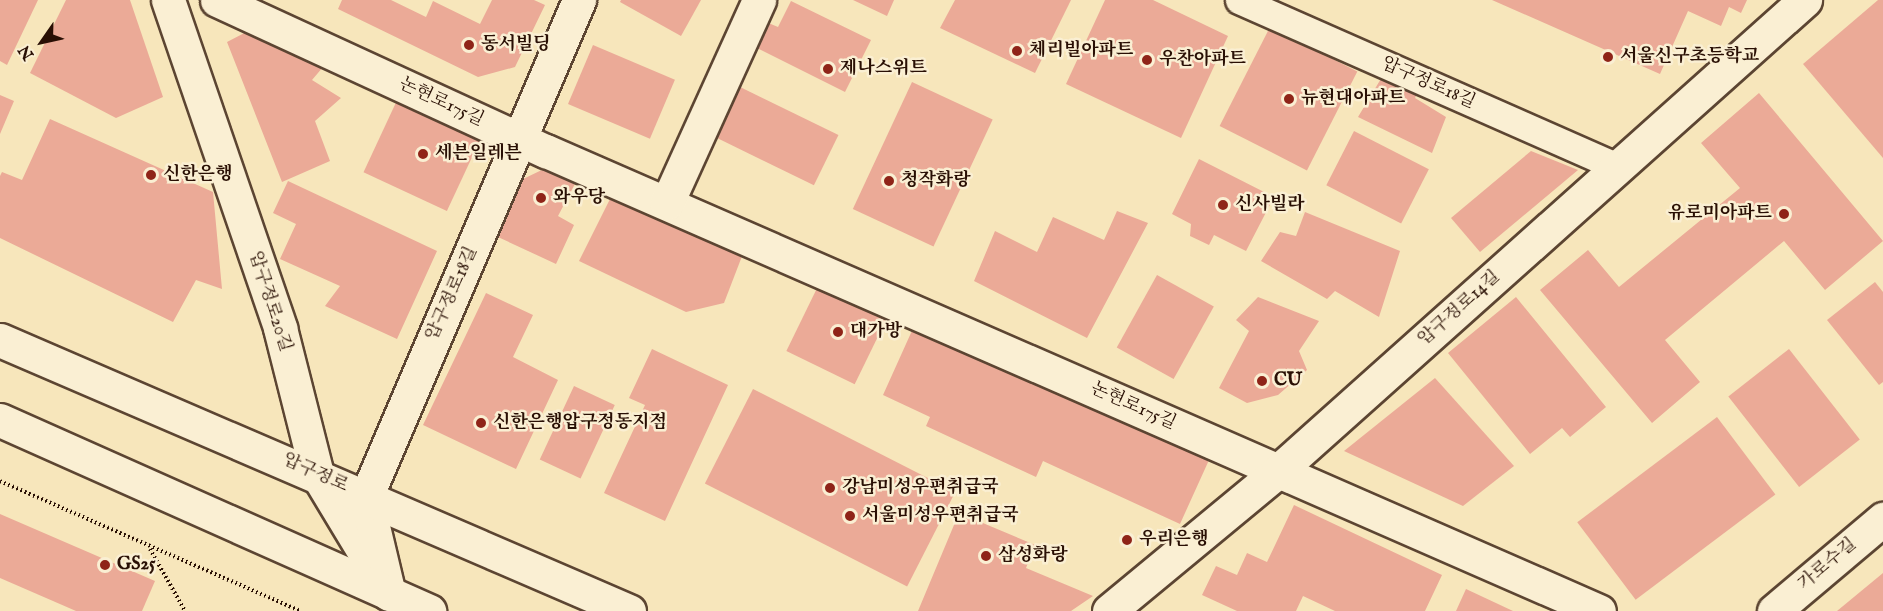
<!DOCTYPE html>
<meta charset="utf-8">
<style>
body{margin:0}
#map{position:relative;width:1883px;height:611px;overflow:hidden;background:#f7e6bb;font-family:"IM FELL English","Noto Serif KR",serif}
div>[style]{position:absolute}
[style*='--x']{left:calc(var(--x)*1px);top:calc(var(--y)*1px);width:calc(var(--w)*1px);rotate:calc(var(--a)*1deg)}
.building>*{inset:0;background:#ebaa97;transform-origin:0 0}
.path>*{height:4px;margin-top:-2px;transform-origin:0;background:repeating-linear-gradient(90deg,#290f04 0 1.5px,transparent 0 4.5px)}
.roads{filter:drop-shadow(2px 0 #5c4532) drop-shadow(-2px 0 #5c4532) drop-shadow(0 2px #5c4532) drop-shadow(0 -2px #5c4532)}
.lane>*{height:27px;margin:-13.5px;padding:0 13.5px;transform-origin:13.5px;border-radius:13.5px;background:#faefd3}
.street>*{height:33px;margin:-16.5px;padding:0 16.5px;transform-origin:16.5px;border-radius:16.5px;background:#faefd3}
.secondary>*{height:33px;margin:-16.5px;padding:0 16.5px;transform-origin:16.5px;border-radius:16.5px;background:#faefd3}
.dots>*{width:16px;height:16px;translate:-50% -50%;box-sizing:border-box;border:3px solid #faefd3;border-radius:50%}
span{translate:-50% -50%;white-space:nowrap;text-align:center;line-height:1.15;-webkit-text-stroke:5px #faefd3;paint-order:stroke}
.poi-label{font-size:18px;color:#290f04;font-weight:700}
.left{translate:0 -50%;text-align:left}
.right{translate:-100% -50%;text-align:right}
.street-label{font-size:18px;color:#290f04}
.north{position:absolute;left:12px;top:12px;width:60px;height:60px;-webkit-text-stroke:4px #faefd3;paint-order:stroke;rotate:236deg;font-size:16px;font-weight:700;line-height:24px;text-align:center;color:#290f04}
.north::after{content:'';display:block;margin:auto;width:21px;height:27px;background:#290f04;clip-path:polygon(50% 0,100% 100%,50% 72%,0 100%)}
</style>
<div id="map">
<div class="building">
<i style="clip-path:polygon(0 0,38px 0,7px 65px,0 61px)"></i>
<i style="clip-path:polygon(66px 0,130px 0,163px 97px,116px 118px,30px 73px)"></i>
<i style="clip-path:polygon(342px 0,391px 0,426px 17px,433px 1px,480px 24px,492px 0,534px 0,545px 5px,515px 67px,478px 77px,338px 9px)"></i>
<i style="clip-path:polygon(621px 0,701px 0,681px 36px,620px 2px)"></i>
<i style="clip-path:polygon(853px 0,894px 0,887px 16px)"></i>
<i style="clip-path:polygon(955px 0,1071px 0,1035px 73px,940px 28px)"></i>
<i style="clip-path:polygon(1105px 0,1153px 0,1228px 36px,1181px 138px,1066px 84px)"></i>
<i style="clip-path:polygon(1492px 0,1747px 0,1741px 13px,1729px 7px,1721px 26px,1688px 11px,1660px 74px)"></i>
<i style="clip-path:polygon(1878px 0,1883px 0,1883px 158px,1803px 64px)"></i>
<i style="clip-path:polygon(791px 1px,871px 40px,845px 92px,753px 46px,766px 22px,778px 27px)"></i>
<i style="clip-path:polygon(264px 23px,329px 60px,312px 80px,341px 98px,315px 121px,330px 161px,282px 182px,227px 42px)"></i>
<i style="left:1270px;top:27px;width:98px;height:111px;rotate:27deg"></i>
<i style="left:593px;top:45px;width:89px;height:64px;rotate:23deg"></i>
<i style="clip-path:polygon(1382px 77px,1421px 85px,1415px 98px,1446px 117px,1432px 153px,1358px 117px)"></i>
<i style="left:912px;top:82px;width:89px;height:140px;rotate:25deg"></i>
<i style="left:736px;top:85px;width:114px;height:56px;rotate:26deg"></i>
<i style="clip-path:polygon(1759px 93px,1883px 241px,1825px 290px,1784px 241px,1665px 340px,1700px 382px,1652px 423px,1540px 290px,1588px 250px,1619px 287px,1740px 188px,1701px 143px)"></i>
<i style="clip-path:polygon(0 95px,14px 101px,0 134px)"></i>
<i style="left:399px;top:96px;width:92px;height:84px;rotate:25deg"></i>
<i style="clip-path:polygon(50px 119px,213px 192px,222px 289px,196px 280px,173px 322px,0 238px,0 176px,2px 172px,22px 180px)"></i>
<i style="left:1354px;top:131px;width:84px;height:61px;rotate:27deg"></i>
<i style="clip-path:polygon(1531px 151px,1578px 170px,1480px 252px,1451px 218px)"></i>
<i style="clip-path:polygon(1199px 159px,1274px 197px,1246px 251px,1214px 235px,1209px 245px,1190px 236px,1191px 224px,1172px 214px)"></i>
<i style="clip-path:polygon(548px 167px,577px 180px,558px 216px,574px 225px,556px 264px,498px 237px,521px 180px)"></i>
<i style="clip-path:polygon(288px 181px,437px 251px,397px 339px,325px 306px,340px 286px,280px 259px,296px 224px,273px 213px)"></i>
<i style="clip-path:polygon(613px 193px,744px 251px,724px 303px,686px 312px,579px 261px)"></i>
<i style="clip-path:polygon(1117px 211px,1148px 223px,1087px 338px,974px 281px,995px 231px,1037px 252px,1053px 217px,1104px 240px)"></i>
<i style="clip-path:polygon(1305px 212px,1400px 251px,1379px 317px,1335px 291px,1327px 299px,1261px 261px,1280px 232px,1296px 236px)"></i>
<i style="left:1157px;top:275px;width:65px;height:83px;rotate:29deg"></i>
<i style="left:821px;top:280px;width:76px;height:79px;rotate:26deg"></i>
<i style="clip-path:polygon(1875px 282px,1883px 292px,1883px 382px,1879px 385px,1827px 320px)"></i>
<i style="clip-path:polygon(486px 293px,533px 315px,513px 357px,558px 380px,516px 469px,423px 425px)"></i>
<i style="clip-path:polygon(1258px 297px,1319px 321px,1299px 351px,1307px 370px,1278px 395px,1247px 403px,1219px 388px,1249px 331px,1236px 320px)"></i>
<i style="clip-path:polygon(1516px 297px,1606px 407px,1570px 437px,1562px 428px,1530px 454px,1448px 353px)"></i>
<i style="clip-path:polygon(915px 324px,1209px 460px,1180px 524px,1043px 461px,1036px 477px,926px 426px,930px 417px,883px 395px)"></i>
<i style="clip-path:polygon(652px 349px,728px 385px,665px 521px,604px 493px,645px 405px,629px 398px)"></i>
<i style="left:1789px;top:349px;width:115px;height:77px;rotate:52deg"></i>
<i style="clip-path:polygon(1435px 378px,1514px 466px,1463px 506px,1344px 451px)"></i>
<i style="left:574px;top:386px;width:45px;height:81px;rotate:25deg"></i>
<i style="left:753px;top:389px;width:227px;height:106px;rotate:27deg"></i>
<i style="left:1717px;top:417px;width:97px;height:175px;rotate:53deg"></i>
<i style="clip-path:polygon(1294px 505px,1442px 575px,1425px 611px,1335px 611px,1303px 596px,1296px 611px,1237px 611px,1202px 595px,1216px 566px,1237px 575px,1247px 553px,1267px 562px)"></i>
<i style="clip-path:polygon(959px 513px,1035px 545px,1026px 568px,1093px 596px,1071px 611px,918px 611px)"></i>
<i style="clip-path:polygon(0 514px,155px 581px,142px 611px,76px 611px,0 578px)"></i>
<i style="clip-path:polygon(1883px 573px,1883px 611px,1837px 611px)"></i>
<i style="clip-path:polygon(1466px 589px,1513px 611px,1456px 611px)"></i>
</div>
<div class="path">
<i style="--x:0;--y:481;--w:327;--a:23.4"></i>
<i style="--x:150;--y:549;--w:71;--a:60.6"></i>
</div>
<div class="roads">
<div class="lane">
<i style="--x:1239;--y:0;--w:413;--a:23.8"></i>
</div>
<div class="street">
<i style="--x:168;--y:0;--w:347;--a:71.1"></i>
<i style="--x:280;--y:328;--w:151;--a:75.8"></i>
<i style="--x:317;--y:474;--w:109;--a:58.9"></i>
<i style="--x:217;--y:0;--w:362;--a:24.7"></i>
<i style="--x:546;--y:151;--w:1149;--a:23.6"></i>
<i style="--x:667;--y:203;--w:223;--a:-65.6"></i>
<i style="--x:389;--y:594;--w:100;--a:-103.3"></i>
<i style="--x:366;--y:497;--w:541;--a:-66.8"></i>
<i style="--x:1109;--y:611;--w:219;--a:-39.6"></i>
<i style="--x:1278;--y:471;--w:707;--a:-41.79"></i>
</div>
<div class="secondary">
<i style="--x:0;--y:340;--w:685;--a:23.31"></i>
<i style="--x:0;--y:420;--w:470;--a:24"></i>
<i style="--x:1774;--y:611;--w:143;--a:-40.2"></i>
</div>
</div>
<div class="dots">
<i style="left:469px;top:45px;background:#8f2418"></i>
<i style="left:1017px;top:51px;background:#8f2418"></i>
<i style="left:1608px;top:57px;background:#8f2418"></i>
<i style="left:1147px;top:60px;background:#8f2418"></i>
<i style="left:828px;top:69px;background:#8f2418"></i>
<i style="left:1289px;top:99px;background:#8f2418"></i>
<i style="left:423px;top:154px;background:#8f2418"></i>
<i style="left:151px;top:175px;background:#8f2418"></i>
<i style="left:889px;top:181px;background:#8f2418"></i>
<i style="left:541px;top:198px;background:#8f2418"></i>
<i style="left:1223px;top:205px;background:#8f2418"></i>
<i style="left:1784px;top:214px;background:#8f2418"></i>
<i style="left:838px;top:332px;background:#8f2418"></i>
<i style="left:1262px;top:381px;background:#8f2418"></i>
<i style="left:481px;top:423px;background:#8f2418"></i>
<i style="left:830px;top:488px;background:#8f2418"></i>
<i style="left:850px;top:516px;background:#8f2418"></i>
<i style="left:1127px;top:540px;background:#8f2418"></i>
<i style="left:986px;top:556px;background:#8f2418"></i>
<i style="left:105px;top:565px;background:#8f2418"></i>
</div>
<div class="poi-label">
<span class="left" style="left:481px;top:45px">동서빌딩</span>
<span class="left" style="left:1029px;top:51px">체리빌아파트</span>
<span class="left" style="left:1620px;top:57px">서울신구초등학교</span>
<span class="left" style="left:1159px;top:60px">우찬아파트</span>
<span class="left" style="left:840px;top:69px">제나스위트</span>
<span class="left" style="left:1301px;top:99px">뉴현대아파트</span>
<span class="left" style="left:435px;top:154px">세븐일레븐</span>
<span class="left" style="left:163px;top:175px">신한은행</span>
<span class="left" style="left:901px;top:181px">청작화랑</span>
<span class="left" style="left:553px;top:198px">와우당</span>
<span class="left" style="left:1235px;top:205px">신사빌라</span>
<span class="right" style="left:1772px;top:214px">유로미아파트</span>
<span class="left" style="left:850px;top:332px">대가방</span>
<span class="left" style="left:1274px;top:381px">CU</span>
<span class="left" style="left:493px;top:423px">신한은행압구정동지점</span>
<span class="left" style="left:842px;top:488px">강남미성우편취급국</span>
<span class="left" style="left:862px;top:516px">서울미성우편취급국</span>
<span class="left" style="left:1139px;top:540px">우리은행</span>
<span class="left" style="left:998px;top:556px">삼성화랑</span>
<span class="left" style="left:117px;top:565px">GS25</span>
</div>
<div class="street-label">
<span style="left:1428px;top:84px;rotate:24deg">압구정로18길</span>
<span style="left:441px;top:103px;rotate:25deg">논현로175길</span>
<span style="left:453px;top:294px;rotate:-66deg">압구정로18길</span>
<span style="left:269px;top:302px;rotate:72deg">압구정로20길</span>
<span style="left:1460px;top:309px;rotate:-42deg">압구정로14길</span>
<span style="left:1133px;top:407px;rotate:24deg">논현로175길</span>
<span style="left:315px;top:474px;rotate:24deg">압구정로</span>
<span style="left:1828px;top:565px;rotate:-40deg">가로수길</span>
</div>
<div class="north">N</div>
</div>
